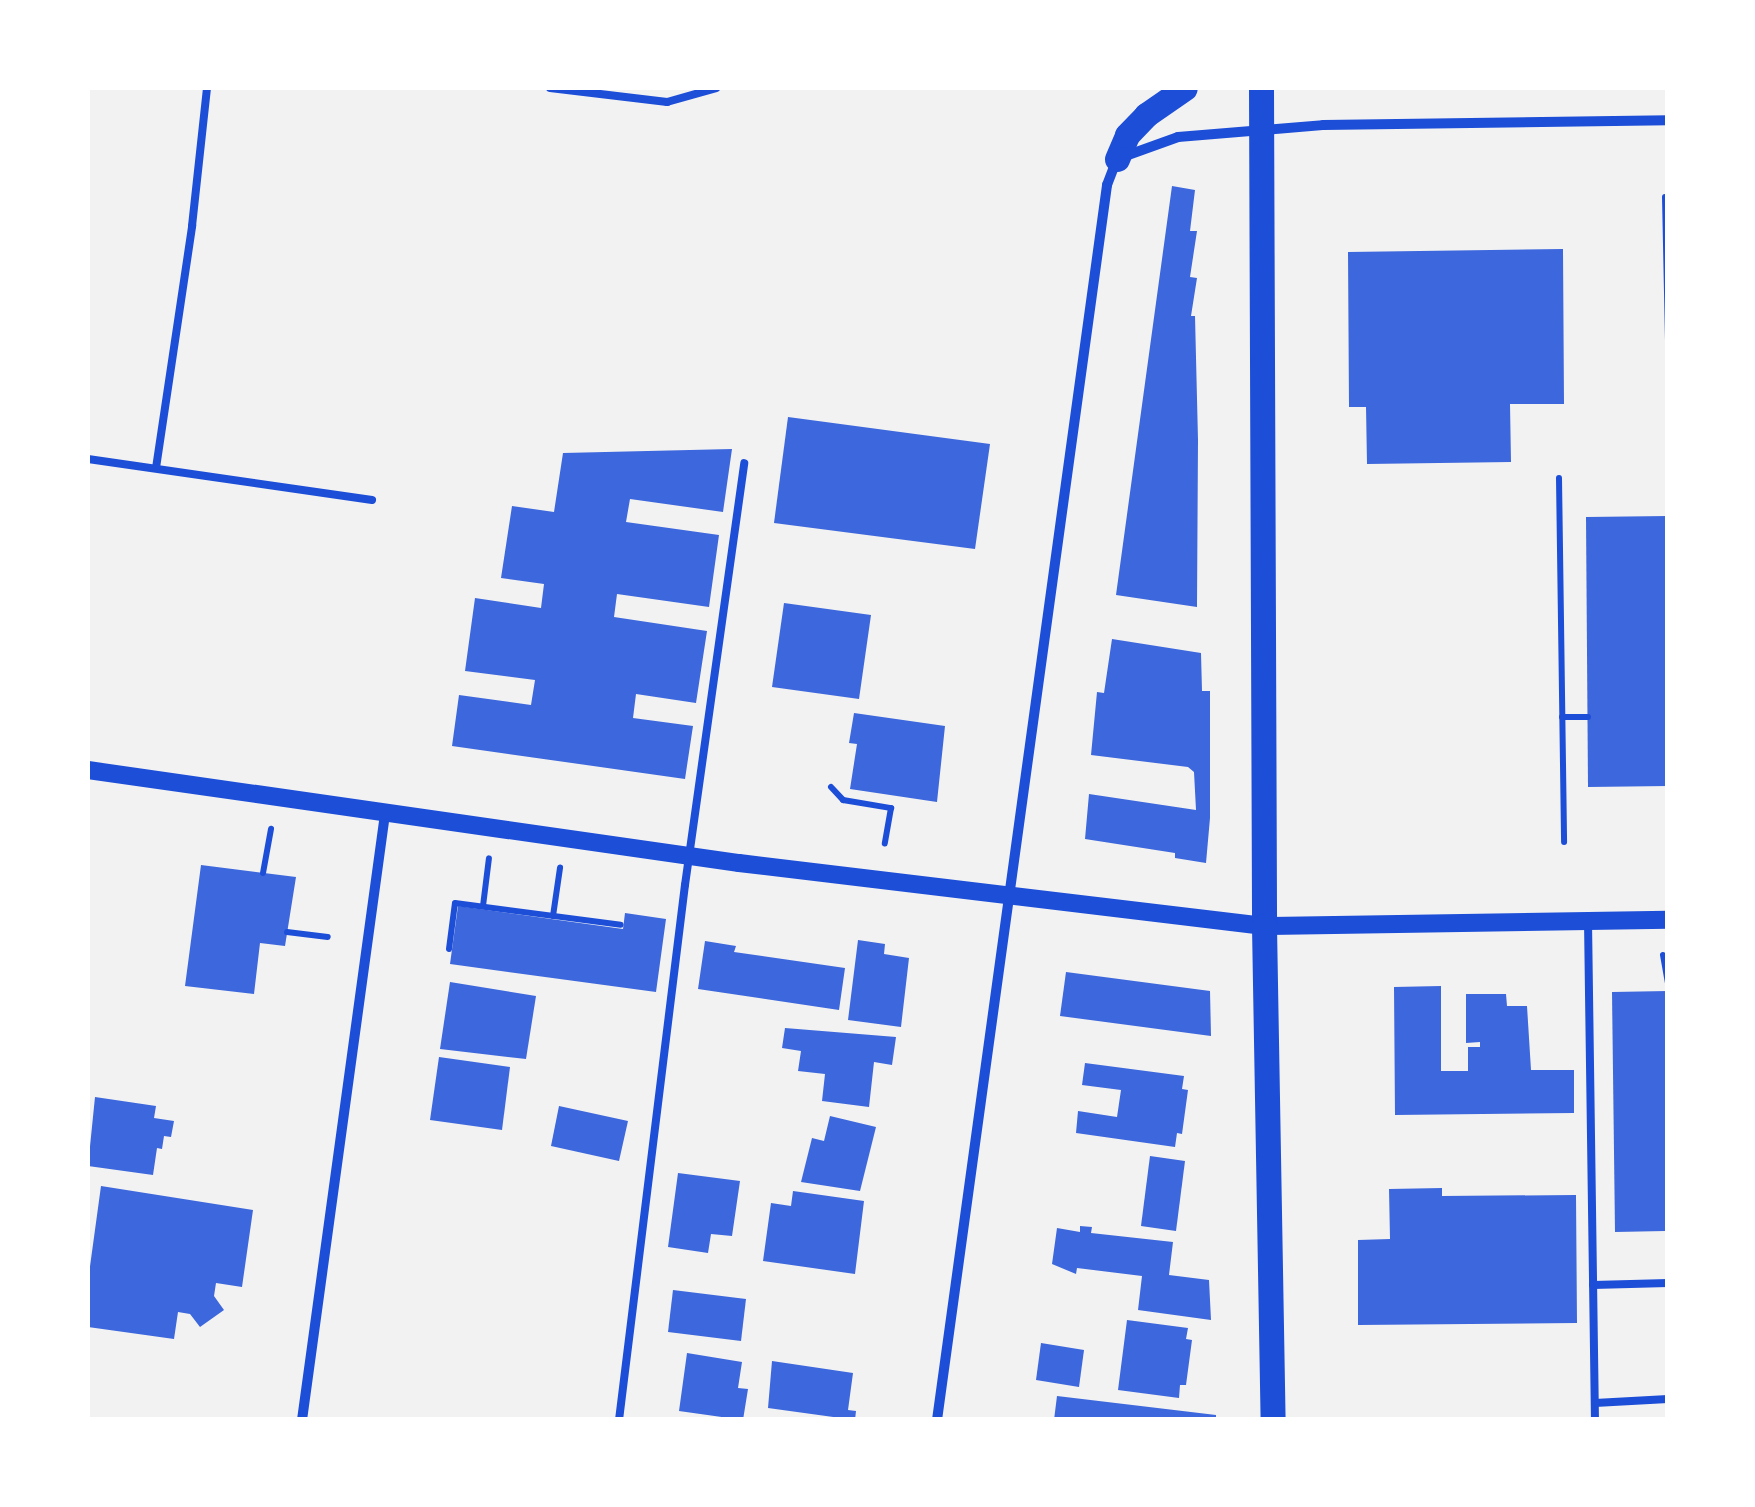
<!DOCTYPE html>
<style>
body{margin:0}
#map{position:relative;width:1755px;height:1507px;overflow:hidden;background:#f2f2f2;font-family:Poppins,sans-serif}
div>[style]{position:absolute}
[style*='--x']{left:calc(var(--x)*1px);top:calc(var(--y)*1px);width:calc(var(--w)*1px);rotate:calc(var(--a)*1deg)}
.building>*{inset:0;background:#3d67dc}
.path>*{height:6px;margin:-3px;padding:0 3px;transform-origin:3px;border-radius:3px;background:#1d4ed8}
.service>*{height:8px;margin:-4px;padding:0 4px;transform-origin:4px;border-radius:4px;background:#1d4ed8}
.minor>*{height:10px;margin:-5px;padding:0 5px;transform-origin:5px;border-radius:5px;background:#1d4ed8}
.tertiary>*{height:18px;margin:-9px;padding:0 9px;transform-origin:9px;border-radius:9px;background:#1d4ed8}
.primary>*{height:25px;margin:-12.5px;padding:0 12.5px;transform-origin:12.5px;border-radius:12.5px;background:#1d4ed8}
span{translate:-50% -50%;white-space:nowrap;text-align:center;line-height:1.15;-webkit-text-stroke:9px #fff;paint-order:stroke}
.frame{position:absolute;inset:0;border:90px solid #fff;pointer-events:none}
</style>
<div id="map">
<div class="building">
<div style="clip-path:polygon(1172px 186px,1195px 190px,1190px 231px,1197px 231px,1190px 277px,1197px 278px,1191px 316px,1195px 316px,1198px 440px,1197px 607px,1116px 595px)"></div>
<div style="clip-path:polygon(1563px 249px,1564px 404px,1510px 404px,1511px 462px,1367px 464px,1366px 407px,1349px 407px,1348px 252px)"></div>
<div style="clip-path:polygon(788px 417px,990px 444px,975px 549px,774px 523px)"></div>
<div style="clip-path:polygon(732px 449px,723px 512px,630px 499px,626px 522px,719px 535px,709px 607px,617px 594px,614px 617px,707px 631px,696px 703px,636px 694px,633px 718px,693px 726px,685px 779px,452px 746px,459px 695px,531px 705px,535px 680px,465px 671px,475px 598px,541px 608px,544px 584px,501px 578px,512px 506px,554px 512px,563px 453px)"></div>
<div style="clip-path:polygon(1668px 516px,1668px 786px,1588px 787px,1586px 517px)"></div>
<div style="clip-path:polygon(784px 603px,871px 615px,859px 699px,772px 687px)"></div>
<div style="clip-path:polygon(1112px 639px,1201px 653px,1202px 691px,1210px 691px,1210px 818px,1206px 863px,1175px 858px,1175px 853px,1085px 839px,1089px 794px,1196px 810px,1194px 772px,1188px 767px,1091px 755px,1097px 692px,1104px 693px)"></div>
<div style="clip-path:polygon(854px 713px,945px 726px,937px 802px,850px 789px,857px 744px,849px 743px)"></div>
<div style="clip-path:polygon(201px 865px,296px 877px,285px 946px,260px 943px,254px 994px,185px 986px)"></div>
<div style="clip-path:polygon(458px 906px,623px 929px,625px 913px,666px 919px,656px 992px,450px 964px)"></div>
<div style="clip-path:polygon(858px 940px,885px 944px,884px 954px,909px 958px,901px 1027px,848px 1020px)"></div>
<div style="clip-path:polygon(705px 941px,736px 946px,734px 952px,845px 968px,839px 1010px,698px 989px)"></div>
<div style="clip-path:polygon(1066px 972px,1210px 991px,1211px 1036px,1060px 1016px)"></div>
<div style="clip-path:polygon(450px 982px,536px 996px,526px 1059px,440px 1049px)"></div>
<div style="clip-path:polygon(1441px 986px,1441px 1071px,1468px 1071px,1468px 1047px,1480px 1047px,1480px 1042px,1466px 1043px,1466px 994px,1506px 994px,1507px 1006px,1527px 1006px,1531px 1070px,1574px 1070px,1574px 1113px,1395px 1115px,1394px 987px)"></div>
<div style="clip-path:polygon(1668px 991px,1665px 1231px,1615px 1232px,1612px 992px)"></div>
<div style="clip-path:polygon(785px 1028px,896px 1037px,892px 1065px,874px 1062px,869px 1107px,822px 1101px,825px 1074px,798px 1071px,801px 1051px,782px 1048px)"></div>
<div style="clip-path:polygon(439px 1057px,510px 1067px,502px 1130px,430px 1120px)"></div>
<div style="clip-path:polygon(1085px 1063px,1184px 1076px,1182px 1089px,1188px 1090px,1182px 1134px,1177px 1133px,1175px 1147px,1076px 1133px,1078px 1111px,1117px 1117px,1121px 1090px,1082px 1085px)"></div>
<div style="clip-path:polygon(95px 1097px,156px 1106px,154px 1118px,174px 1121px,171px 1137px,164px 1136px,162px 1149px,157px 1148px,153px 1175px,88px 1166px)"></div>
<div style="clip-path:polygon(559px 1106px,628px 1121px,619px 1161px,551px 1146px)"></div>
<div style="clip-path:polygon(830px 1116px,876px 1127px,860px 1191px,801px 1182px,812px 1138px,824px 1141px)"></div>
<div style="clip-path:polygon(1150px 1156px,1185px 1161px,1176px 1231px,1141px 1226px)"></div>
<div style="clip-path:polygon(678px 1173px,740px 1181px,732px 1236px,711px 1234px,708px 1253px,668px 1247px)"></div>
<div style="clip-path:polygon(101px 1186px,253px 1210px,242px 1287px,216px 1283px,214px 1296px,224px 1310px,200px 1327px,190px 1314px,178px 1312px,174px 1339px,88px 1327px,88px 1281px)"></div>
<div style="clip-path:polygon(1442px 1188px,1442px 1196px,1576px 1195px,1577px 1323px,1358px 1325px,1358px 1240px,1390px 1239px,1389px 1189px)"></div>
<div style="clip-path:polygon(793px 1191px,864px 1201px,855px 1274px,763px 1261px,771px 1203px,791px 1206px)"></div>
<div style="clip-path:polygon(1080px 1226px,1092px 1227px,1091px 1233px,1173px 1242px,1169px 1275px,1209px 1280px,1211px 1320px,1138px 1310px,1142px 1276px,1077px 1268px,1076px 1274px,1052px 1264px,1057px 1228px,1080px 1232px)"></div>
<div style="clip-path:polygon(673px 1290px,746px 1299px,741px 1341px,668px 1332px)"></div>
<div style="clip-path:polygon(1127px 1320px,1188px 1328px,1186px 1339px,1192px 1340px,1186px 1385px,1180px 1385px,1179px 1398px,1118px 1390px)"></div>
<div style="clip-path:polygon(1041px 1343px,1084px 1350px,1079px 1387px,1036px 1380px)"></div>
<div style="clip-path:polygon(687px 1353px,742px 1362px,738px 1388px,748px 1389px,743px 1420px,679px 1411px)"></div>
<div style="clip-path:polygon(772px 1361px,853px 1373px,848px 1410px,856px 1411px,855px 1420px,768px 1408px)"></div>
<div style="clip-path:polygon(1057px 1396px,1216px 1415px,1216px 1420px,1054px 1420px)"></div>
</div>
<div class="path">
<div style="--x:1665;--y:197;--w:148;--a:88.8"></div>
<div style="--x:1559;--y:478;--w:364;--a:89.2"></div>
<div style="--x:1562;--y:717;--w:26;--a:0"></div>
<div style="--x:831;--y:787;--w:18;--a:47"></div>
<div style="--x:843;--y:800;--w:49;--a:9.5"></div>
<div style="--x:891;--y:808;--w:36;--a:100"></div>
<div style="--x:263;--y:873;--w:45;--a:-79.7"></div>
<div style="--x:483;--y:906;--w:48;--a:-82.9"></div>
<div style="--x:553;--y:916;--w:49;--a:-81.7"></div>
<div style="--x:287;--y:932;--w:41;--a:7"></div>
<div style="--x:449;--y:949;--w:46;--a:-82.6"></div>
<div style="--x:455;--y:903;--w:167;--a:7.5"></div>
<div style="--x:1663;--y:955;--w:28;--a:80"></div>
</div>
<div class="service">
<div style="--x:550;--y:88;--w:118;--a:6.8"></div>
<div style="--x:667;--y:102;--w:51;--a:-15.9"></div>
<div style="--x:88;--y:459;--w:287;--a:8.2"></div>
<div style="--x:156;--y:468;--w:245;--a:-81.5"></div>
<div style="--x:192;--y:226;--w:139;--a:-83.8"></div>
<div style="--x:1588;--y:921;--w:499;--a:89.2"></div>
<div style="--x:1593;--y:1285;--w:75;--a:-1.5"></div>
<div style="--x:1595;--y:1403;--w:73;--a:-3.1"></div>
<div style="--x:619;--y:1420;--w:539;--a:-82.97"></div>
<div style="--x:685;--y:885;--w:426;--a:-82"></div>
</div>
<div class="minor">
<div style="--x:302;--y:1420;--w:612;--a:-82.2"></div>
<div style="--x:937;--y:1420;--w:1247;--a:-82.16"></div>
<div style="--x:1107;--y:185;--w:28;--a:-69"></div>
<div style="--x:1117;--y:159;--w:65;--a:-19.8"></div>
<div style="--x:1178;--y:137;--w:145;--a:-4.7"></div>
<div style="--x:1323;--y:125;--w:345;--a:-0.8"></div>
</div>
<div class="tertiary">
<div style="--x:88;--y:770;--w:658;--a:8.13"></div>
<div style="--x:739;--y:863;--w:529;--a:6.84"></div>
<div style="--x:1264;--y:926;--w:404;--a:-0.9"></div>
</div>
<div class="primary">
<div style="--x:1261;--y:88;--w:838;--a:89.79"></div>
<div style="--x:1264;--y:926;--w:494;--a:89"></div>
<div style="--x:1117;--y:159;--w:26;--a:-67"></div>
<div style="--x:1127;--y:135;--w:28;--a:-46"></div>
<div style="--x:1146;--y:115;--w:47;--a:-34.7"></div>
</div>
<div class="frame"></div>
</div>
